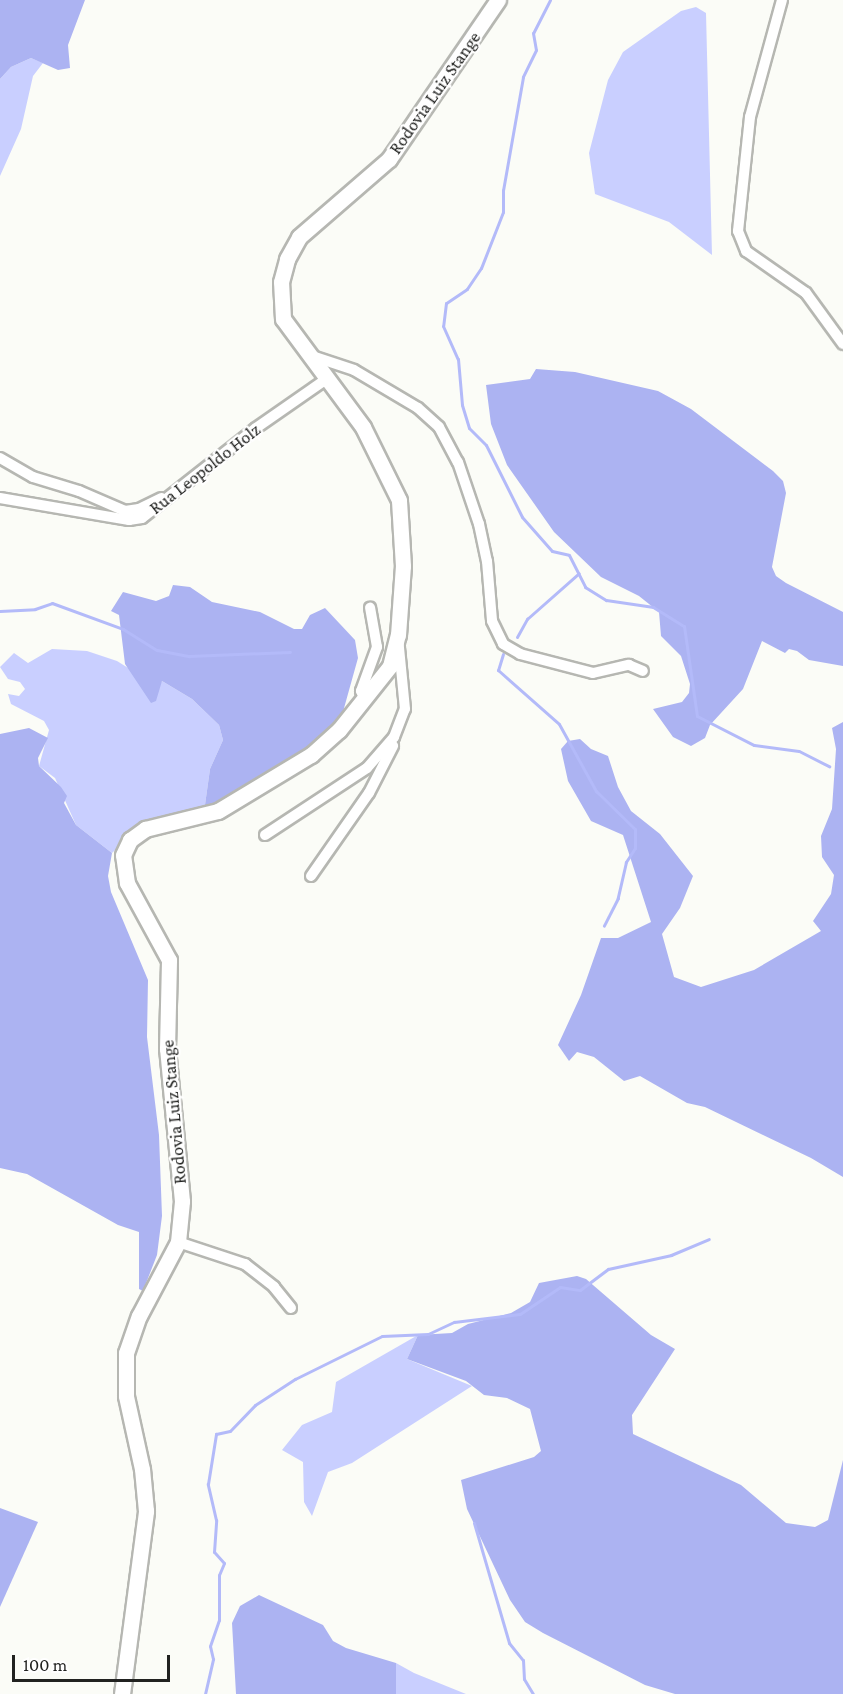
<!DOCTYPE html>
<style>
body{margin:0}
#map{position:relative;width:843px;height:1694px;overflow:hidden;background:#fbfcf7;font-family:"Crimson Pro",serif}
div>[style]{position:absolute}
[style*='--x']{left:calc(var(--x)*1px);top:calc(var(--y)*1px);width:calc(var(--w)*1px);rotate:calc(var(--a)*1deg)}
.green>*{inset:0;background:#c9cfff}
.forest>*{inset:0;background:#acb3f2}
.stream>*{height:3px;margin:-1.5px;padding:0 1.5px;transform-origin:1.5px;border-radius:1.5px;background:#b3baf9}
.roads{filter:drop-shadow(2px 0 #b6b7b2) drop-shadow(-2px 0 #b6b7b2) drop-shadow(0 2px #b6b7b2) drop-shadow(0 -2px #b6b7b2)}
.street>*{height:10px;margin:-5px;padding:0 5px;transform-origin:5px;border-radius:5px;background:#fff}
.secondary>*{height:15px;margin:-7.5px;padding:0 7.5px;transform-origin:7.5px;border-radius:7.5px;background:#fff}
span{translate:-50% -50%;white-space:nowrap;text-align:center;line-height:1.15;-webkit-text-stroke:4.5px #fff;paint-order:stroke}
.street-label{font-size:18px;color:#212220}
.scale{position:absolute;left:12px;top:1655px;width:158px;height:27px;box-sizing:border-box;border:3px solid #212220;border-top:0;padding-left:8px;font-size:18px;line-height:21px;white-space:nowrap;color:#212220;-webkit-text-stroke:4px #fff;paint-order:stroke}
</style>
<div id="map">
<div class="green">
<div style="clip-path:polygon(696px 7px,706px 13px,712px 255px,669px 222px,595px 194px,589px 153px,608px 80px,623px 52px,681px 11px)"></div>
<div style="clip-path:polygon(31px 58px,43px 63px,33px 76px,21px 129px,0 176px,0 79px,11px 67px)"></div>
<div style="clip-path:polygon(52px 649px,87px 651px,117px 661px,133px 671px,139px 682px,157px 689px,162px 681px,192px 699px,219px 725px,223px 740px,210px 769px,204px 812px,132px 834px,112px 853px,76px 825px,55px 778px,39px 766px,49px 730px,44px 721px,11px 704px,8px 694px,19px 696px,25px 689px,20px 682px,8px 679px,0 667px,14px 653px,28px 663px)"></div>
<div style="clip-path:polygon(418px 1335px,407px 1359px,472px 1386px,352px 1463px,328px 1472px,312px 1516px,304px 1502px,303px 1462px,282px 1450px,302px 1425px,332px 1412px,336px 1382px)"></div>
<div style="clip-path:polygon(396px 1663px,414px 1673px,466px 1694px,396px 1694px)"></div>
</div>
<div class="forest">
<div style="clip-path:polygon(0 0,85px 0,68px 45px,70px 68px,58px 70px,31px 58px,11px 67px,0 79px)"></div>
<div style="clip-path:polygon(536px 369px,575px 372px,658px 391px,691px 409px,773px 471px,783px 481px,786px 493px,772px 567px,776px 576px,786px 583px,843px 612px,843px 666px,809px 660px,797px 651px,789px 649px,785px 653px,762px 641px,743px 689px,710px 725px,705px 738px,691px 746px,673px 737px,653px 709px,682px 702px,689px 693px,690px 684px,681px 656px,661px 636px,659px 612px,639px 596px,601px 577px,554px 532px,507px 465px,491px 424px,486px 385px,530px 379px)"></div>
<div style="clip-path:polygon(173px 585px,190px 587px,212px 602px,260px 612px,294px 629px,302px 629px,310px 615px,325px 608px,355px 640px,358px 658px,341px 719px,294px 760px,204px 812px,210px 769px,223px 740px,219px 725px,192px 699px,162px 681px,156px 701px,151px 703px,125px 664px,119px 615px,111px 611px,123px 592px,156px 601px,169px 596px)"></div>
<div style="clip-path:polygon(843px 722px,843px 1177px,811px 1158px,705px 1107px,687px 1103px,640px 1076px,624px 1081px,594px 1057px,577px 1052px,569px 1061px,558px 1045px,581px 995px,601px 938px,618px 938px,651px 922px,623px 835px,591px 821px,568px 781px,561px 749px,568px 741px,580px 739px,591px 749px,608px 756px,618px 787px,631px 811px,660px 834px,693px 876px,680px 908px,662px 934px,674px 977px,701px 987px,754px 970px,821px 931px,813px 921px,831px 894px,834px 875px,822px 857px,821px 836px,832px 809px,836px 749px,832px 728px)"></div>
<div style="clip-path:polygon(29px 728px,48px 738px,38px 758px,39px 766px,61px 787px,67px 796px,64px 803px,76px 825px,112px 853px,108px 876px,111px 892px,148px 980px,147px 1037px,159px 1135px,162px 1216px,157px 1255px,143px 1291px,139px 1289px,139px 1232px,118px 1225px,27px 1174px,0 1168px,0 734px)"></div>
<div style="clip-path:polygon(577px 1276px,586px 1279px,651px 1335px,675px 1349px,632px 1415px,633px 1434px,741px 1485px,786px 1523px,815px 1527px,828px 1520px,843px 1460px,843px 1427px,843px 1694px,675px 1694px,645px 1685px,543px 1633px,525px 1622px,510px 1600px,467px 1509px,461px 1480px,534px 1457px,541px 1451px,530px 1409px,507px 1398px,484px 1395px,466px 1381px,407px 1359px,418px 1335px,452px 1333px,468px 1324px,511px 1313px,530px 1302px,539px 1283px)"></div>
<div style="clip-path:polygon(0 1508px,38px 1522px,0 1607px)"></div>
<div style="clip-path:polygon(259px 1595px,323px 1625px,333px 1641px,346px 1648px,396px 1663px,396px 1694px,236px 1694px,232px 1623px,240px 1606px)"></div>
</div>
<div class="stream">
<div style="--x:550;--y:0;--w:37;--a:117"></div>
<div style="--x:533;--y:33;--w:17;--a:80"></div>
<div style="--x:536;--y:50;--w:30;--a:116"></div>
<div style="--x:523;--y:77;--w:115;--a:100"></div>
<div style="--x:503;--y:190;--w:22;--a:90"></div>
<div style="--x:503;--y:212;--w:60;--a:111.4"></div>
<div style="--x:481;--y:268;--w:25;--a:124"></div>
<div style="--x:467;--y:289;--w:25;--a:146"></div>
<div style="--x:446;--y:303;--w:23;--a:97"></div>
<div style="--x:443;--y:326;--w:36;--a:66"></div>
<div style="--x:458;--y:359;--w:46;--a:85"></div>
<div style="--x:462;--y:405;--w:24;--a:73"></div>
<div style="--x:469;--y:428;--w:24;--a:45"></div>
<div style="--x:486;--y:445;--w:80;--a:63.4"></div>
<div style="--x:522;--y:517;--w:45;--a:48.6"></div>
<div style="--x:552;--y:551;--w:17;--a:13"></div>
<div style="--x:569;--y:555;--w:36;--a:63"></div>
<div style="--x:585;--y:587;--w:25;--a:32"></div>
<div style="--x:606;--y:600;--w:48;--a:8.5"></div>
<div style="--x:653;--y:607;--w:36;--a:32"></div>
<div style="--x:684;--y:626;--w:91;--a:81.8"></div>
<div style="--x:697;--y:716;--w:64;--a:27"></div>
<div style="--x:754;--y:745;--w:45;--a:7.6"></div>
<div style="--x:799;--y:751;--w:34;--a:27"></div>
<div style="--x:0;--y:611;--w:35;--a:-3"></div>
<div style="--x:35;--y:609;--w:18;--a:-19"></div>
<div style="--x:52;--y:603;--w:76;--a:20.1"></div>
<div style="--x:123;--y:629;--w:40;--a:32"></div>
<div style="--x:157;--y:650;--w:33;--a:11"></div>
<div style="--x:189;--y:656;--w:101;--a:-2.3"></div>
<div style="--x:517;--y:637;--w:21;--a:-61"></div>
<div style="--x:527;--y:619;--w:69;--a:-41.5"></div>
<div style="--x:503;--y:654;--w:17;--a:107"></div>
<div style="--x:498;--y:670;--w:81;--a:41.5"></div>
<div style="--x:559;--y:724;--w:77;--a:61.1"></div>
<div style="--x:596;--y:791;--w:54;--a:44.3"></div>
<div style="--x:635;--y:829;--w:19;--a:90"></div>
<div style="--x:635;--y:848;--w:17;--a:123"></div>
<div style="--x:626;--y:862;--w:37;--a:103"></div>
<div style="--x:618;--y:898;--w:31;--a:117"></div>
<div style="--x:474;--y:1523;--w:125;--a:73.7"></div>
<div style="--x:509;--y:1643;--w:22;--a:51"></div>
<div style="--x:523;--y:1660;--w:19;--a:87"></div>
<div style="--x:524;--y:1679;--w:17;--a:59"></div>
<div style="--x:205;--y:1694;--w:36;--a:-77"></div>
<div style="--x:213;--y:1659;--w:13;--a:-103"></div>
<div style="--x:210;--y:1646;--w:28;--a:-71"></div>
<div style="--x:219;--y:1620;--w:45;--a:-90"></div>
<div style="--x:219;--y:1575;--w:13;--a:-67"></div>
<div style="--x:224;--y:1563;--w:15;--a:-132"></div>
<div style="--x:214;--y:1552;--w:32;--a:-86"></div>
<div style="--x:216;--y:1520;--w:37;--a:-103"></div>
<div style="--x:208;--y:1484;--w:51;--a:-80.9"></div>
<div style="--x:216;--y:1434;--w:14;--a:-12"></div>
<div style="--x:230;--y:1431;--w:36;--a:-46"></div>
<div style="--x:255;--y:1405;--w:48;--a:-33"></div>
<div style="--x:295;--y:1379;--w:97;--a:-26.3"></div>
<div style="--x:382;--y:1336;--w:46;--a:-2.5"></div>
<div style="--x:428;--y:1334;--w:29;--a:-25"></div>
<div style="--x:454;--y:1322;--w:66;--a:-6.9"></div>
<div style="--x:520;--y:1314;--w:48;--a:-34"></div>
<div style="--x:560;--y:1287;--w:20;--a:9"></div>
<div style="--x:580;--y:1290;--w:35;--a:-37"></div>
<div style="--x:608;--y:1269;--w:65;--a:-12.5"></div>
<div style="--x:671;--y:1255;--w:41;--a:-22.8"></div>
</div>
<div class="roads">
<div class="street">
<div style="--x:782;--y:0;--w:121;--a:105.3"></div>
<div style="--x:750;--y:117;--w:115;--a:96"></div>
<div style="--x:738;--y:231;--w:22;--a:68"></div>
<div style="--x:746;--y:251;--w:73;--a:35"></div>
<div style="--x:806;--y:293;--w:63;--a:54"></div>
<div style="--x:309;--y:355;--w:47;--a:18.4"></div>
<div style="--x:354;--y:370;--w:74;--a:30.7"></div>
<div style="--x:418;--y:408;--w:28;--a:42"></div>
<div style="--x:439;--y:427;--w:40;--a:62"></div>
<div style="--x:458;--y:462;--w:65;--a:71.3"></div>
<div style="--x:479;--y:524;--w:38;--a:78"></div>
<div style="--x:487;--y:561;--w:60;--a:85.2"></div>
<div style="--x:492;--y:621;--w:25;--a:64"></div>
<div style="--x:503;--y:644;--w:20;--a:30"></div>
<div style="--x:520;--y:654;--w:75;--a:14.6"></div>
<div style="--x:593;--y:673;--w:37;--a:-13"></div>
<div style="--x:629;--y:665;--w:15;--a:23"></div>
<div style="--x:0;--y:458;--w:38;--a:30"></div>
<div style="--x:33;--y:477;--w:48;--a:16.9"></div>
<div style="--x:79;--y:491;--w:50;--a:23.5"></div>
<div style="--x:125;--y:511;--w:14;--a:-8"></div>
<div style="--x:139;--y:509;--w:25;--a:-26"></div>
<div style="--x:0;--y:498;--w:131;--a:9.7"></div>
<div style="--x:129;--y:520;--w:13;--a:-9"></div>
<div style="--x:142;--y:518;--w:145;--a:-38.3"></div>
<div style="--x:256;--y:428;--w:88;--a:-34.8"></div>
<div style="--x:365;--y:699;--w:9;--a:-117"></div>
<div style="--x:361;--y:691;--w:47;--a:-70"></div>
<div style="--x:377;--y:647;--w:40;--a:-100"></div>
<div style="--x:265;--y:835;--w:122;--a:-33.3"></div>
<div style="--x:367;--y:768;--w:41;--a:-48.9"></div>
<div style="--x:394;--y:737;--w:30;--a:-69"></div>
<div style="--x:405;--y:709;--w:71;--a:-95.6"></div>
<div style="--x:311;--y:876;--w:101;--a:-55.1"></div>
<div style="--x:369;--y:793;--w:53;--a:-62.9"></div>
<div style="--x:178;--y:1242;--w:71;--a:18.2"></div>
<div style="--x:245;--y:1264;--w:37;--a:38"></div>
<div style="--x:274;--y:1287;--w:27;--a:51"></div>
</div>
<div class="secondary">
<div style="--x:122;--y:1694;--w:185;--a:-82.5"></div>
<div style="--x:146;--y:1511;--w:42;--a:-95.4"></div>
<div style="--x:142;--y:1469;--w:75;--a:-102.4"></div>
<div style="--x:126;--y:1396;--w:43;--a:-90"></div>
<div style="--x:126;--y:1353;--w:39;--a:-71"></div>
<div style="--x:139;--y:1316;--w:84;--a:-62.2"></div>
<div style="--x:178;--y:1242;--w:41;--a:-84.4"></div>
<div style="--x:182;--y:1201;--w:153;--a:-95.6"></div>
<div style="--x:167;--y:1049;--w:89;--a:-88.7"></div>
<div style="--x:169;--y:960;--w:88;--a:-118.6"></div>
<div style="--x:127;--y:883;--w:28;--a:-98"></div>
<div style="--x:123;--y:855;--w:17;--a:-65"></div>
<div style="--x:130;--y:840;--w:19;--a:-36"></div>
<div style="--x:145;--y:829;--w:75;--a:-13.9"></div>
<div style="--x:218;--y:811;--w:109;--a:-31.1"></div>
<div style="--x:311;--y:755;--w:38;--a:-42"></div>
<div style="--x:339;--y:730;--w:82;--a:-51.4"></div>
<div style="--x:390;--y:666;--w:32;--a:-76"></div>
<div style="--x:398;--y:635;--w:69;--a:-85.9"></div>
<div style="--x:403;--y:566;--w:66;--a:-93.5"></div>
<div style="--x:399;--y:500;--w:81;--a:-116.3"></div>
<div style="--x:363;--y:427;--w:134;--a:-126.5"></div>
<div style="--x:283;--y:319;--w:37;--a:-93"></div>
<div style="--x:281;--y:282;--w:24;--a:-75"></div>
<div style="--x:287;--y:259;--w:25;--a:-61"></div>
<div style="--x:299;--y:237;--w:119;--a:-40.9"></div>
<div style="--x:389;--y:159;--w:193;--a:-55.6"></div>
</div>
</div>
<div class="street-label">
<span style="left:435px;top:93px;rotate:-55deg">Rodovia Luiz Stange</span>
<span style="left:205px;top:469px;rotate:-38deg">Rua Leopoldo Holz</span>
<span style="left:174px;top:1112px;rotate:-95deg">Rodovia Luiz Stange</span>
</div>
<div class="scale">100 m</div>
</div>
